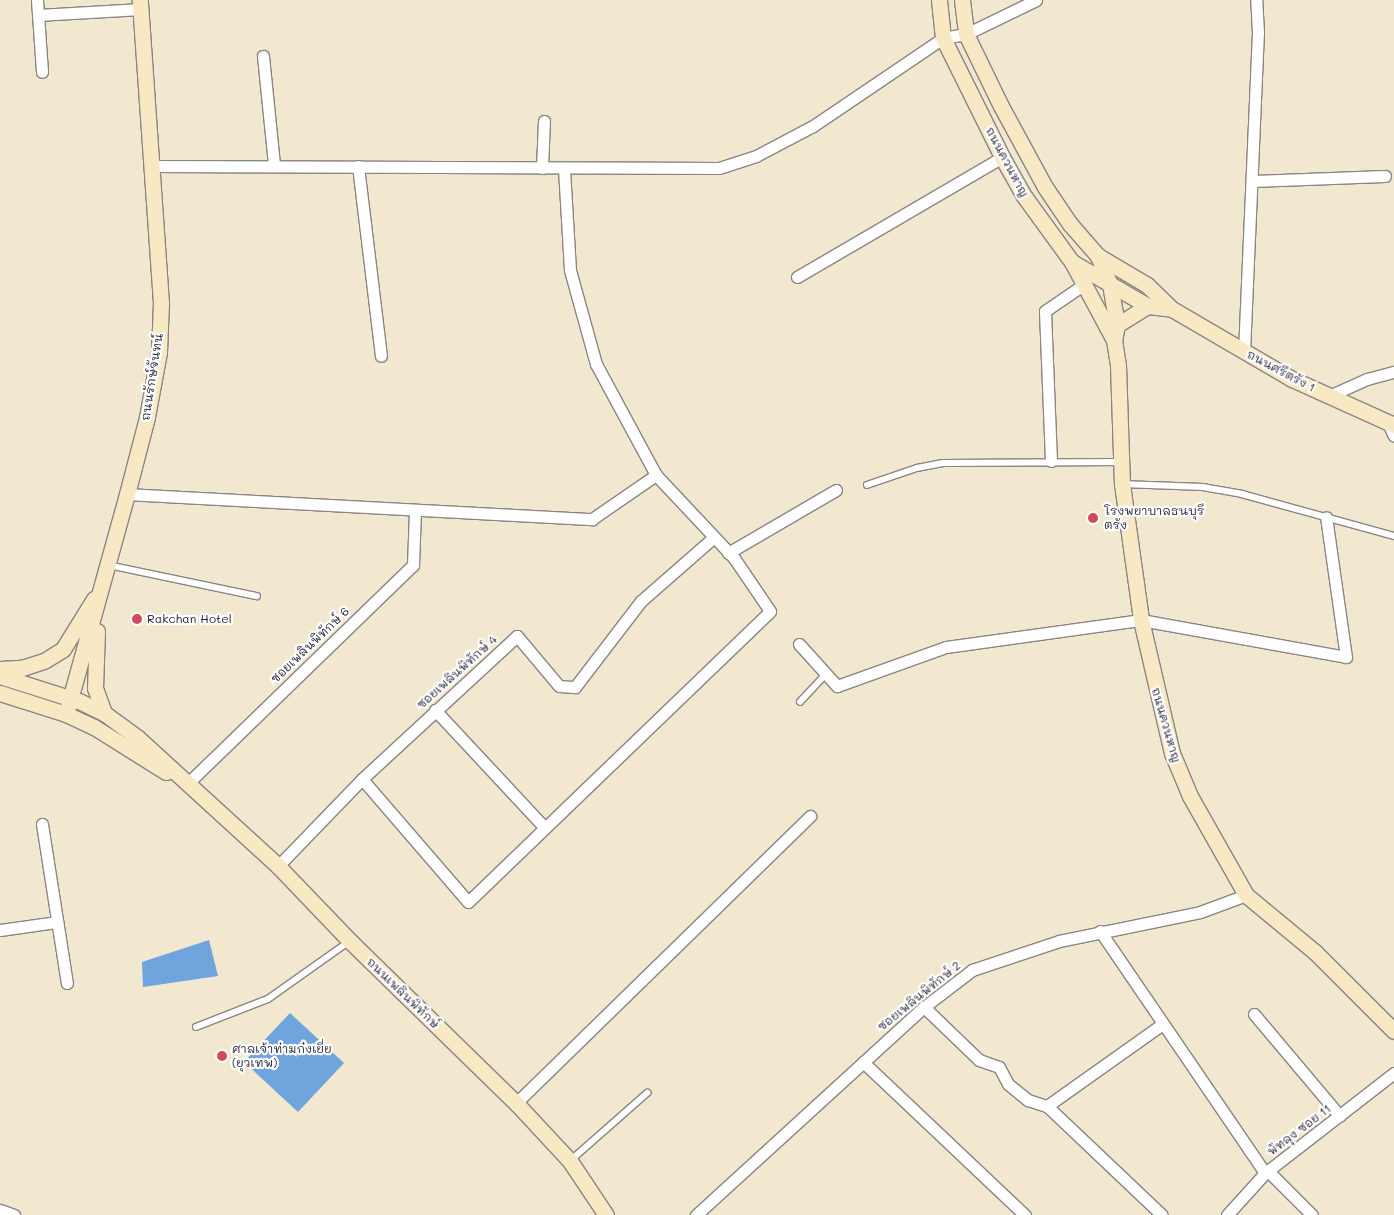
<!DOCTYPE html>
<meta charset="utf-8">
<style>
body{margin:0}
#map{position:relative;width:1394px;height:1215px;overflow:hidden;background:#f1e8cf;font-family:Mali,"Playpen Sans Thai",sans-serif}
div>[style]{position:absolute}
[style*='--x']{left:calc(var(--x)*1px);top:calc(var(--y)*1px);width:calc(var(--w)*1px);rotate:calc(var(--a)*1deg)}
.water>*{inset:0;background:#70a4dc}
.roads{filter:drop-shadow(1px 0 #8a8585) drop-shadow(-1px 0 #8a8585) drop-shadow(0 1px #8a8585) drop-shadow(0 -1px #8a8585)}
.lane>*{height:5.5px;margin:-2.75px;padding:0 2.75px;transform-origin:2.75px;border-radius:2.75px;background:#fff}
.street>*{height:11px;margin:-5.5px;padding:0 5.5px;transform-origin:5.5px;border-radius:5.5px;background:#fff}
.secondary>*{height:15px;margin:-7.5px;padding:0 7.5px;transform-origin:7.5px;border-radius:7.5px;background:#f8e8c3}
.dots>*{width:14px;height:14px;translate:-50% -50%;box-sizing:border-box;border:2px solid #fff;border-radius:50%}
span{translate:-50% -50%;white-space:nowrap;text-align:center;line-height:1.15;-webkit-text-stroke:4.5px #fff;paint-order:stroke}
.street-label{font-size:12px;color:#22223b}
.poi-label{font-size:12px;color:#22223b}
.left{translate:0 -50%;text-align:left}
</style>
<div id="map">
<div class="water">
<div style="clip-path:polygon(209px 940px,218px 976px,143px 987px,142px 962px)"></div>
<div style="clip-path:polygon(290px 1013px,344px 1063px,298px 1112px,244px 1062px)"></div>
</div>
<div class="roads">
<div class="lane">
<div style="--x:1122;--y:484;--w:81;--a:2.1"></div>
<div style="--x:1203;--y:487;--w:40;--a:10"></div>
<div style="--x:1242;--y:494;--w:158;--a:15.4"></div>
<div style="--x:867;--y:485;--w:53;--a:-18.8"></div>
<div style="--x:917;--y:468;--w:26;--a:-11"></div>
<div style="--x:943;--y:463;--w:178;--a:-0.3"></div>
<div style="--x:108;--y:565;--w:152;--a:11.8"></div>
<div style="--x:800;--y:702;--w:38;--a:-47"></div>
<div style="--x:196;--y:1027;--w:77;--a:-21.3"></div>
<div style="--x:268;--y:999;--w:100;--a:-35.3"></div>
<div style="--x:570;--y:1161;--w:103;--a:-41.4"></div>
</div>
<div class="street">
<div style="--x:37;--y:0;--w:72;--a:86"></div>
<div style="--x:38;--y:15;--w:103;--a:-3.3"></div>
<div style="--x:263;--y:56;--w:110;--a:84.2"></div>
<div style="--x:152;--y:166;--w:567;--a:0.2"></div>
<div style="--x:719;--y:168;--w:39;--a:-18"></div>
<div style="--x:756;--y:156;--w:64;--a:-27.8"></div>
<div style="--x:813;--y:126;--w:157;--a:-34.1"></div>
<div style="--x:943;--y:38;--w:23;--a:-10"></div>
<div style="--x:966;--y:34;--w:78;--a:-25.9"></div>
<div style="--x:358;--y:166;--w:191;--a:83.1"></div>
<div style="--x:542;--y:168;--w:47;--a:-87.6"></div>
<div style="--x:1252;--y:181;--w:133;--a:-2.2"></div>
<div style="--x:797;--y:277;--w:238;--a:-30.3"></div>
<div style="--x:1244;--y:352;--w:319;--a:-87.5"></div>
<div style="--x:1258;--y:33;--w:33;--a:-93"></div>
<div style="--x:1329;--y:396;--w:42;--a:-24.1"></div>
<div style="--x:1367;--y:379;--w:28;--a:-15"></div>
<div style="--x:1388;--y:423;--w:14;--a:65"></div>
<div style="--x:1051;--y:461;--w:150;--a:-92.3"></div>
<div style="--x:1045;--y:311;--w:46;--a:-34.4"></div>
<div style="--x:127;--y:494;--w:466;--a:3.1"></div>
<div style="--x:592;--y:519;--w:78;--a:-34.5"></div>
<div style="--x:728;--y:553;--w:125;--a:-30.3"></div>
<div style="--x:799;--y:644;--w:57;--a:47.9"></div>
<div style="--x:837;--y:686;--w:116;--a:-19.7"></div>
<div style="--x:946;--y:647;--w:197;--a:-7.9"></div>
<div style="--x:1141;--y:620;--w:208;--a:10.2"></div>
<div style="--x:1346;--y:657;--w:141;--a:-98.1"></div>
<div style="--x:435;--y:710;--w:161;--a:47"></div>
<div style="--x:362;--y:779;--w:162;--a:49.2"></div>
<div style="--x:468;--y:902;--w:419;--a:-43.9"></div>
<div style="--x:770;--y:611;--w:64;--a:-124.2"></div>
<div style="--x:734;--y:558;--w:114;--a:-133.2"></div>
<div style="--x:656;--y:475;--w:126;--a:-118.4"></div>
<div style="--x:596;--y:364;--w:98;--a:-105.5"></div>
<div style="--x:570;--y:270;--w:101;--a:-93.4"></div>
<div style="--x:187;--y:784;--w:315;--a:-44.1"></div>
<div style="--x:413;--y:565;--w:55;--a:-87.9"></div>
<div style="--x:42;--y:824;--w:161;--a:81.1"></div>
<div style="--x:278;--y:866;--w:121;--a:-46"></div>
<div style="--x:362;--y:779;--w:211;--a:-42.7"></div>
<div style="--x:517;--y:636;--w:65;--a:50"></div>
<div style="--x:559;--y:686;--w:16;--a:4"></div>
<div style="--x:575;--y:687;--w:108;--a:-52.5"></div>
<div style="--x:641;--y:601;--w:96;--a:-41.2"></div>
<div style="--x:0;--y:930;--w:58;--a:-8"></div>
<div style="--x:1100;--y:931;--w:293;--a:55.7"></div>
<div style="--x:924;--y:1007;--w:76;--a:43.9"></div>
<div style="--x:979;--y:1060;--w:21;--a:19"></div>
<div style="--x:999;--y:1067;--w:19;--a:62"></div>
<div style="--x:1008;--y:1084;--w:26;--a:39"></div>
<div style="--x:1028;--y:1100;--w:20;--a:18"></div>
<div style="--x:1047;--y:1106;--w:158;--a:43.5"></div>
<div style="--x:1254;--y:1014;--w:133;--a:49.9"></div>
<div style="--x:863;--y:1062;--w:223;--a:43.4"></div>
<div style="--x:516;--y:1103;--w:411;--a:-44.3"></div>
<div style="--x:1047;--y:1106;--w:140;--a:-35.4"></div>
<div style="--x:1268;--y:1171;--w:62;--a:45"></div>
<div style="--x:0;--y:1210;--w:15;--a:20"></div>
<div style="--x:696;--y:1215;--w:309;--a:-42.4"></div>
<div style="--x:924;--y:1007;--w:61;--a:-37.6"></div>
<div style="--x:972;--y:970;--w:92;--a:-18.4"></div>
<div style="--x:1059;--y:941;--w:144;--a:-11.6"></div>
<div style="--x:1200;--y:912;--w:49;--a:-20.3"></div>
<div style="--x:1227;--y:1215;--w:57;--a:-47.9"></div>
<div style="--x:1265;--y:1173;--w:163;--a:-37.8"></div>
</div>
<div class="secondary">
<div style="--x:939;--y:0;--w:38;--a:84"></div>
<div style="--x:943;--y:38;--w:133;--a:63.6"></div>
<div style="--x:1002;--y:157;--w:45;--a:60.6"></div>
<div style="--x:1024;--y:196;--w:82;--a:54"></div>
<div style="--x:1072;--y:262;--w:89;--a:61.7"></div>
<div style="--x:1114;--y:340;--w:25;--a:81"></div>
<div style="--x:1118;--y:365;--w:119;--a:88.1"></div>
<div style="--x:1122;--y:484;--w:137;--a:82"></div>
<div style="--x:1141;--y:620;--w:137;--a:76.9"></div>
<div style="--x:1172;--y:753;--w:47;--a:67.3"></div>
<div style="--x:1190;--y:796;--w:114;--a:60.5"></div>
<div style="--x:1246;--y:895;--w:91;--a:39.6"></div>
<div style="--x:1316;--y:953;--w:110;--a:45"></div>
<div style="--x:962;--y:0;--w:34;--a:83"></div>
<div style="--x:966;--y:34;--w:80;--a:64.1"></div>
<div style="--x:1001;--y:106;--w:92;--a:61.5"></div>
<div style="--x:1045;--y:187;--w:45;--a:56"></div>
<div style="--x:1070;--y:224;--w:43;--a:48.8"></div>
<div style="--x:1098;--y:256;--w:30;--a:67"></div>
<div style="--x:1110;--y:284;--w:42;--a:80.3"></div>
<div style="--x:1117;--y:325;--w:15;--a:101"></div>
<div style="--x:1098;--y:256;--w:57;--a:30.6"></div>
<div style="--x:1147;--y:285;--w:35;--a:44"></div>
<div style="--x:1172;--y:309;--w:139;--a:30.3"></div>
<div style="--x:1292;--y:379;--w:112;--a:24.3"></div>
<div style="--x:1072;--y:262;--w:88;--a:30.1"></div>
<div style="--x:1148;--y:306;--w:24;--a:7"></div>
<div style="--x:1117;--y:325;--w:36;--a:-32"></div>
<div style="--x:97;--y:631;--w:57;--a:92"></div>
<div style="--x:95;--y:688;--w:27;--a:70"></div>
<div style="--x:0;--y:669;--w:22;--a:-3"></div>
<div style="--x:22;--y:668;--w:23;--a:-18"></div>
<div style="--x:44;--y:661;--w:22;--a:-32"></div>
<div style="--x:63;--y:649;--w:59;--a:-58.2"></div>
<div style="--x:0;--y:676;--w:83;--a:17.6"></div>
<div style="--x:79;--y:701;--w:28;--a:26"></div>
<div style="--x:104;--y:713;--w:42;--a:36.3"></div>
<div style="--x:138;--y:738;--w:190;--a:42.4"></div>
<div style="--x:278;--y:866;--w:104;--a:46.2"></div>
<div style="--x:350;--y:941;--w:232;--a:44.3"></div>
<div style="--x:516;--y:1103;--w:79;--a:47"></div>
<div style="--x:570;--y:1161;--w:65;--a:56.3"></div>
<div style="--x:0;--y:693;--w:69;--a:17.7"></div>
<div style="--x:66;--y:714;--w:31;--a:25"></div>
<div style="--x:94;--y:727;--w:85;--a:32"></div>
<div style="--x:66;--y:714;--w:228;--a:-74.5"></div>
<div style="--x:127;--y:494;--w:80;--a:-75.4"></div>
<div style="--x:147;--y:417;--w:66;--a:-79.5"></div>
<div style="--x:159;--y:352;--w:49;--a:-87.7"></div>
<div style="--x:161;--y:303;--w:304;--a:-94"></div>
</div>
</div>
<div class="dots">
<div style="left:1093px;top:518px;background:#d1495b"></div>
<div style="left:137px;top:619px;background:#d1495b"></div>
<div style="left:222px;top:1056px;background:#d1495b"></div>
</div>
<div class="street-label">
<span style="left:1007px;top:162px;rotate:62deg">ถนนควนหาญ</span>
<span style="left:1281px;top:371px;rotate:28deg">ถนนศรีตรัง 1</span>
<span style="left:152px;top:377px;rotate:-81deg">ถนนรักษ์จันทน์</span>
<span style="left:310px;top:645px;rotate:-44deg">ซอยเพลินพิทักษ์ 6</span>
<span style="left:457px;top:672px;rotate:-42deg">ซอยเพลินพิทักษ์ 4</span>
<span style="left:1166px;top:725px;rotate:74deg">ถนนควนหาญ</span>
<span style="left:403px;top:993px;rotate:44deg">ถนนเพลินพิทักษ์</span>
<span style="left:919px;top:996px;rotate:-39deg">ซอยเพลินพิทักษ์ 2</span>
<span style="left:1299px;top:1130px;rotate:-37deg">พัทลุง ซอย 11</span>
</div>
<div class="poi-label">
<span class="left" style="left:1104px;top:518px">โรงพยาบาลธนบุรี<br>ตรัง</span>
<span class="left" style="left:147px;top:619px">Rakchan Hotel</span>
<span class="left" style="left:232px;top:1056px">ศาลเจ้าท่ามก๋งเยี่ย<br>(ยุวเทพ)</span>
</div>
</div>
